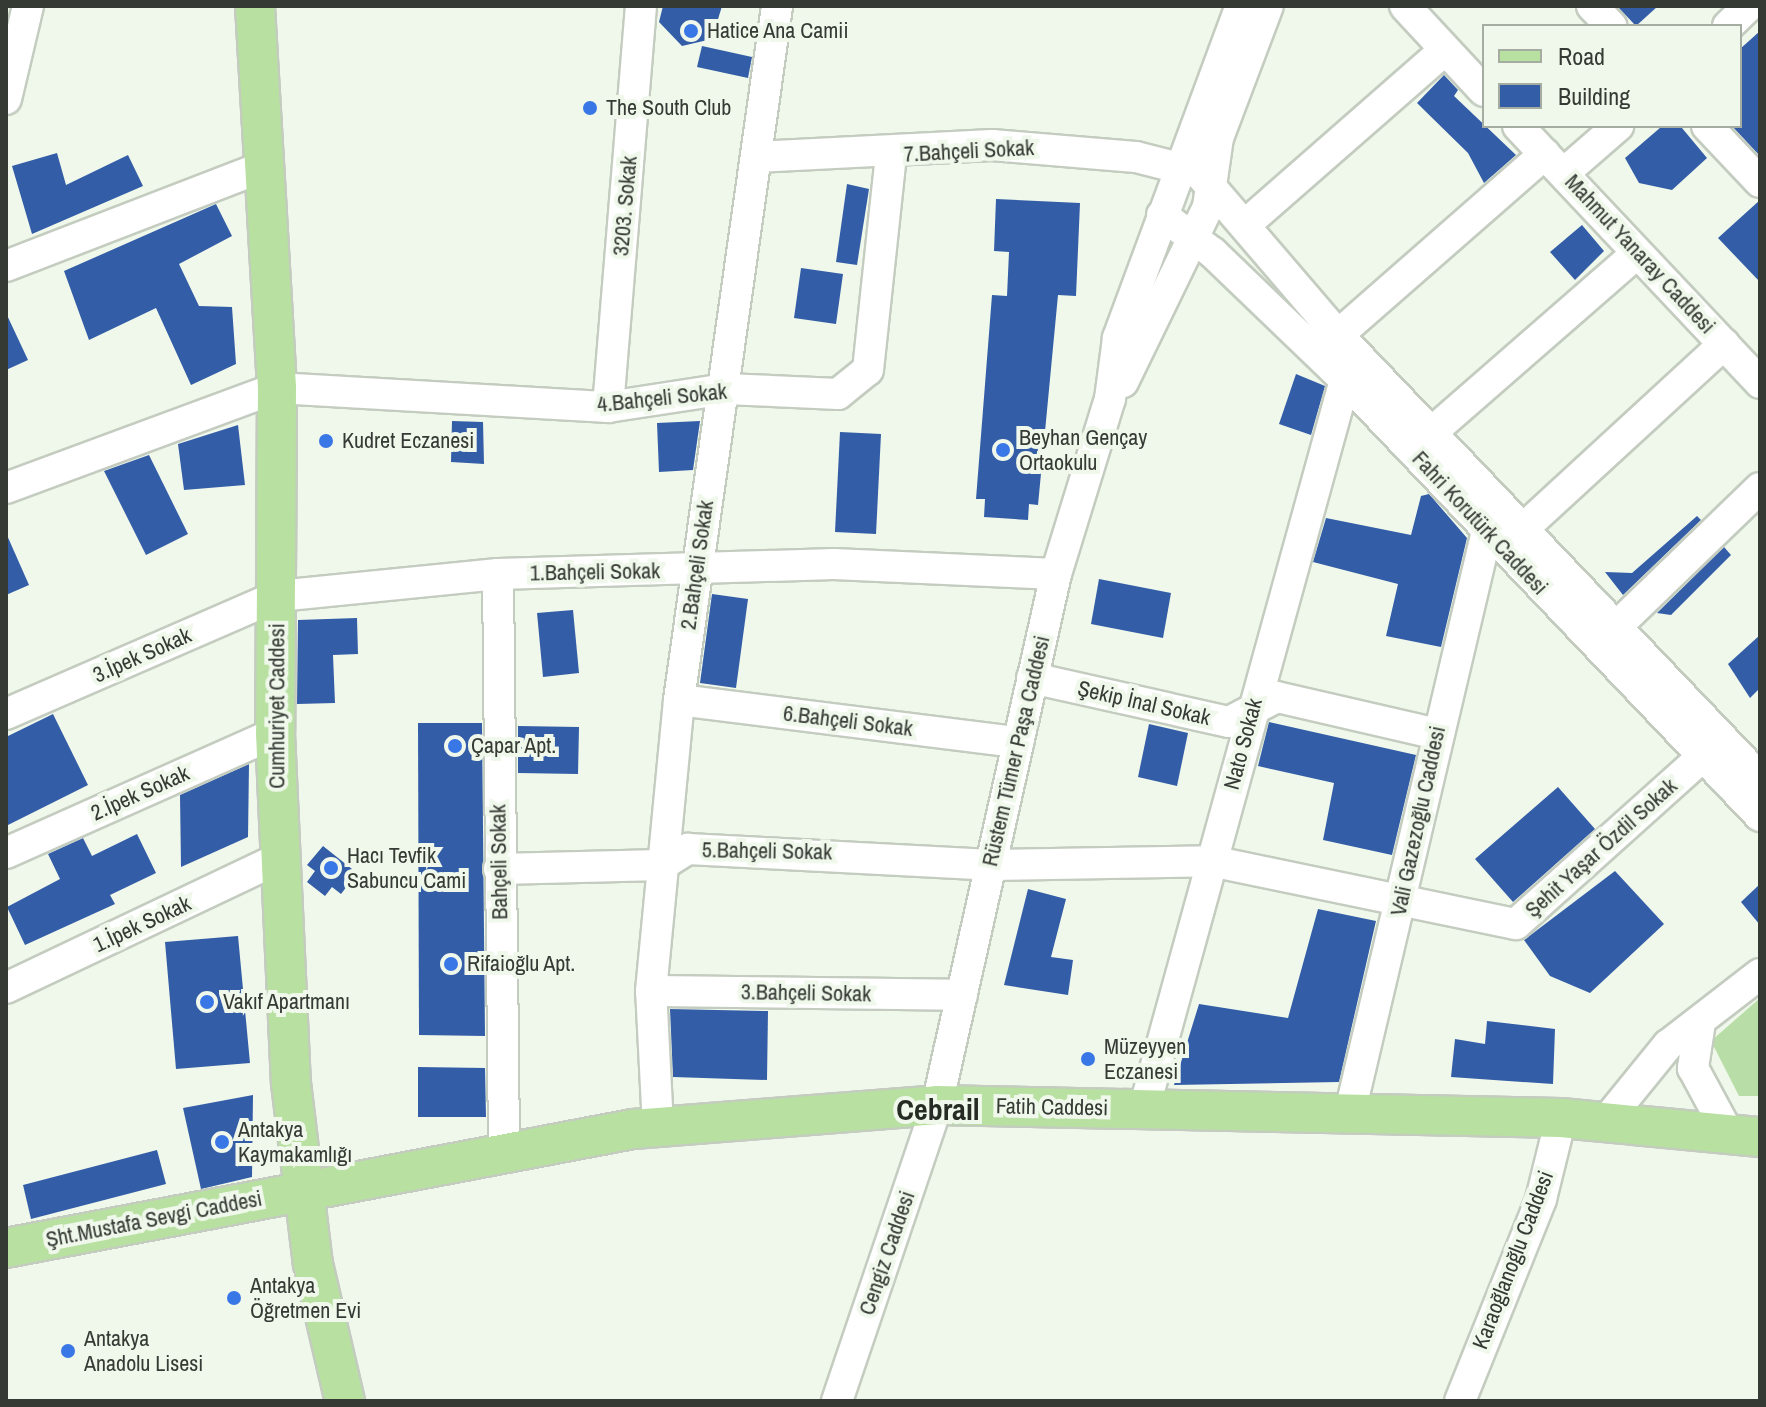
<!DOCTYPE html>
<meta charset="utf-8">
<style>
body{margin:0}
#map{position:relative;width:1766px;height:1407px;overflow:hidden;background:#eff8eb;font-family:"Archivo Narrow",sans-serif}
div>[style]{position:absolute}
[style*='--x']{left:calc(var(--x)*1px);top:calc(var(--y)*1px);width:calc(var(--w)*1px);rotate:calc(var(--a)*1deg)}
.green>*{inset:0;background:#b9dda7}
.building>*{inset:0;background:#345da7}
.roads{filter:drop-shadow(2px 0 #c4ccc0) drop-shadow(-2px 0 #c4ccc0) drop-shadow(0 2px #c4ccc0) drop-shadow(0 -2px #c4ccc0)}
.minor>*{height:30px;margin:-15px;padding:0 15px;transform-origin:15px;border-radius:15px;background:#fff}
.major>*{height:38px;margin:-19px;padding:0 19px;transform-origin:19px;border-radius:19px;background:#b8e0a1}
.dots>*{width:22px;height:22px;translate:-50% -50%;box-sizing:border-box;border:4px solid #eff8eb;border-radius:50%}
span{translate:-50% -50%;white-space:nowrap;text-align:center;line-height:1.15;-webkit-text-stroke:8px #eff8eb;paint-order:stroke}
.poi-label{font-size:22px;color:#363a35}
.left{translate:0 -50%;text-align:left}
.street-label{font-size:22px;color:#363a35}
.district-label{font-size:30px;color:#262c23;font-weight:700}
.frame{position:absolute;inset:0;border:8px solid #363a35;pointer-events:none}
.legend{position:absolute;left:1482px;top:24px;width:260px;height:104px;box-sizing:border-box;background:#eff8eb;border:2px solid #a5aca2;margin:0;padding:10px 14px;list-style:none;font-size:24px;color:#363a35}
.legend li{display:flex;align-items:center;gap:16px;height:40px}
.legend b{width:40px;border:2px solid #a5aca2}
</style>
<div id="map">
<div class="green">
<div style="clip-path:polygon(1760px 998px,1760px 1096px,1739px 1096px,1711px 1041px)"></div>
</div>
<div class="building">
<div style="clip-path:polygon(663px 6px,722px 6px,712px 39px,682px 46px,659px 22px)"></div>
<div style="clip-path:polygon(1617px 6px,1658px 6px,1636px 26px)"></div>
<div style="clip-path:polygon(1760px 31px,1760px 156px,1732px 126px,1740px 126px,1740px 49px)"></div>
<div style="clip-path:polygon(702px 46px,752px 57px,748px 78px,697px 67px)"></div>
<div style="clip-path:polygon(1444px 75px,1458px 90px,1454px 96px,1516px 155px,1484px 183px,1468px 153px,1417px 103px)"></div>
<div style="clip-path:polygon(1661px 127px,1682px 128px,1707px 158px,1672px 190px,1639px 183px,1625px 158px)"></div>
<div style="clip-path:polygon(57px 153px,66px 185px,128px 155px,143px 186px,32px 234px,12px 166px)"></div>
<div style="clip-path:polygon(847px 184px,869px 189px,857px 265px,836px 262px)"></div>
<div style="clip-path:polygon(996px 199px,1080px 203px,1076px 296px,1058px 295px,1038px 505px,1029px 504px,1028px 520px,984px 517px,985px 499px,976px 499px,992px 295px,1007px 296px,1009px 252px,994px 251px)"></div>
<div style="clip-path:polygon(1760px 200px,1760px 282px,1718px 238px)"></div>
<div style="clip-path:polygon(216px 204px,232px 236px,179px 264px,199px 306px,232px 307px,236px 364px,191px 385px,156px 308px,89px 340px,64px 271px)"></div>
<div style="clip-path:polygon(1582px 225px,1604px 251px,1575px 280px,1550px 252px)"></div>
<div style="clip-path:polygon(801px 268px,843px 274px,836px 324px,794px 318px)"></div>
<div style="clip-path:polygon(6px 313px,28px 360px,6px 370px)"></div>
<div style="clip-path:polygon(1296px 374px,1325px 386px,1311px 435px,1279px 424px)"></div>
<div style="clip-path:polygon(452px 421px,483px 422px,484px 464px,451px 462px)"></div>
<div style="clip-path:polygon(700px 421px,693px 470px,659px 472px,657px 423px)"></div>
<div style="clip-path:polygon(238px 425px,245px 485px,184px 490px,178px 444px)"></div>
<div style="clip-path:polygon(840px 432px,881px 434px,876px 534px,835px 532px)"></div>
<div style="clip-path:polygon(149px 455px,188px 534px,146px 555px,104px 471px)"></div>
<div style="clip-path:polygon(1429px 494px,1467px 538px,1441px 647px,1386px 636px,1398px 584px,1313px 562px,1326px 518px,1411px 535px,1421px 496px)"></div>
<div style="clip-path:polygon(1697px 516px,1701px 520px,1623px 595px,1605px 572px,1632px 573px)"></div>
<div style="clip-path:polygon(6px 533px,29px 585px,6px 595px)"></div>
<div style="clip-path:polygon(1724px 547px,1731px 555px,1671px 615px,1657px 613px)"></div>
<div style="clip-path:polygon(1099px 579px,1171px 593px,1163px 638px,1091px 624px)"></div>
<div style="clip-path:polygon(712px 594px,748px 599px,736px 688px,700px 683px)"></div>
<div style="clip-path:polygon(573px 610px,579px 673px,543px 677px,537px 613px)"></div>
<div style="clip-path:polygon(357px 618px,358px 654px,333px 655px,335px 703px,297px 704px,298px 620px)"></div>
<div style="clip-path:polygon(1760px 635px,1760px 688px,1750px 698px,1728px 664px)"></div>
<div style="clip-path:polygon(53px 714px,88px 785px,6px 826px,6px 737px)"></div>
<div style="clip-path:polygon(1269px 722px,1416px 755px,1392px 855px,1323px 840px,1334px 783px,1258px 766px)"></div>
<div style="clip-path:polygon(418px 723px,482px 723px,485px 1036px,419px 1035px)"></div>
<div style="clip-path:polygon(1149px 724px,1188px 733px,1177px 786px,1138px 777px)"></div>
<div style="clip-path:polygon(518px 726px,579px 727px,578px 774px,518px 773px)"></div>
<div style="clip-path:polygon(249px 764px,248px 837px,181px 867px,180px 795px)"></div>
<div style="clip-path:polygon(1558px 787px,1595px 829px,1513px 902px,1475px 859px)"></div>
<div style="clip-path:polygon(137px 834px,156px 873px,110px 895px,115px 904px,25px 945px,7px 907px,60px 879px,48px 854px,83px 838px,92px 856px)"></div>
<div style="clip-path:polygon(323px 846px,357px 873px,341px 894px,332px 887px,325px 896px,307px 882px,315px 871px,307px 865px)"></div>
<div style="clip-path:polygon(1615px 871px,1664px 924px,1590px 993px,1550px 976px,1524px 940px)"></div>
<div style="clip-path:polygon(1760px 884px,1760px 925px,1741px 902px)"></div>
<div style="clip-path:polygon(1028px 889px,1066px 899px,1051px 957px,1073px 960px,1068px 995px,1004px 985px)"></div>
<div style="clip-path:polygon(1318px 909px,1376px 921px,1339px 1082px,1174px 1085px,1199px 1004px,1288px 1018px)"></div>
<div style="clip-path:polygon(238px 936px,250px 1063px,176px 1069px,165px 942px)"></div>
<div style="clip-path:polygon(670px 1009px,768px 1011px,767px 1080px,673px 1077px)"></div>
<div style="clip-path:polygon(1487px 1021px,1555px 1029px,1553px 1084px,1451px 1077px,1455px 1039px,1485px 1044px)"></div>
<div style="clip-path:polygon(418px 1067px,485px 1068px,486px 1117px,418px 1117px)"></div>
<div style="clip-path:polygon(253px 1095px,252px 1177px,201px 1189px,183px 1108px)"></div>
<div style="clip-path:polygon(157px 1150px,166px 1184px,31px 1219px,23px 1185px)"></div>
</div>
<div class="roads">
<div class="minor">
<div style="--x:1405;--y:6;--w:116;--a:47.1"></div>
<div style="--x:1592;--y:6;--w:28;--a:46"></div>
<div style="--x:1728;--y:26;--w:29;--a:-44"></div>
<div style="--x:6;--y:99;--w:96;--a:-76.7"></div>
<div style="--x:1518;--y:126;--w:353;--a:46.7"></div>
<div style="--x:1707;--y:126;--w:77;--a:46.6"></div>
<div style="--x:756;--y:157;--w:236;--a:-2.9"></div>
<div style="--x:992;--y:145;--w:144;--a:4.8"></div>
<div style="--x:1136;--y:157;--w:65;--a:14.3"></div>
<div style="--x:1199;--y:173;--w:213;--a:49.4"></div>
<div style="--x:1338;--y:335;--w:612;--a:46.39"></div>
<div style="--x:1564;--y:173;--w:72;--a:-41"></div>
<div style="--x:1162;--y:215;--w:64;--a:36.7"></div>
<div style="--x:1213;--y:253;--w:183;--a:43.9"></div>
<div style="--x:1345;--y:380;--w:602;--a:46.41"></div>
<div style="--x:1246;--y:224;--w:264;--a:-41.2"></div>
<div style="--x:6;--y:266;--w:278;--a:-21.1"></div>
<div style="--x:1338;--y:335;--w:275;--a:-41.2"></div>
<div style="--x:1123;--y:382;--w:195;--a:-64.1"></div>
<div style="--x:1208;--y:207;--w:70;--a:-81.8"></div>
<div style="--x:1218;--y:138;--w:141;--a:-69.3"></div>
<div style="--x:608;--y:407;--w:402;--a:-85.3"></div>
<div style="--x:1432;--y:432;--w:272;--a:-41.1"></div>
<div style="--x:6;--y:488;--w:289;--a:-20.3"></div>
<div style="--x:277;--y:388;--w:332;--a:3.3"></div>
<div style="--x:608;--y:407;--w:118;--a:-8.7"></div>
<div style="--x:725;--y:389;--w:113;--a:2.5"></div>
<div style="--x:838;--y:394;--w:38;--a:-39"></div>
<div style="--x:868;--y:370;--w:217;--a:-83.9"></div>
<div style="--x:1524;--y:528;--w:272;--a:-42.6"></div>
<div style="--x:498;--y:574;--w:576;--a:89.4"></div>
<div style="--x:1618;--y:625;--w:197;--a:-44"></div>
<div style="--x:1032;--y:678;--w:202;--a:12.6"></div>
<div style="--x:1229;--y:722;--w:54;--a:-27.5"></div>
<div style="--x:1277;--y:697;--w:164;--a:13"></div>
<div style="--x:679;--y:700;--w:342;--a:7.1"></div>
<div style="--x:6;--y:714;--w:296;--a:-23.5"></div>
<div style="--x:278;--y:596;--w:221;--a:-5.7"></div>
<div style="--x:498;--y:574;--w:336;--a:-1.7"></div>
<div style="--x:834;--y:564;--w:222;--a:2.6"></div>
<div style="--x:6;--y:853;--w:295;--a:-24"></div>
<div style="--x:499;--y:869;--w:163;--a:-1.4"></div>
<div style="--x:662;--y:865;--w:31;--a:-32"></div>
<div style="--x:688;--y:849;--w:303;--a:3"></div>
<div style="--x:991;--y:865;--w:220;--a:-1"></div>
<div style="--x:1211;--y:861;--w:311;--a:11.7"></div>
<div style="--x:1516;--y:924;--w:251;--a:-41.9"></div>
<div style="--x:6;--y:988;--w:301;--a:-25.4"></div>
<div style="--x:651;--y:991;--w:311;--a:0.7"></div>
<div style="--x:1700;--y:1022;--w:47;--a:98.7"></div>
<div style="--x:1693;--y:1068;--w:74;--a:61.7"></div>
<div style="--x:1144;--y:1109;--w:756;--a:-74.59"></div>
<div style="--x:1350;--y:1112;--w:597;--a:-76.73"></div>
<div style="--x:1607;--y:1120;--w:97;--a:-50.9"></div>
<div style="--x:1668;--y:1045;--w:116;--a:-37.7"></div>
<div style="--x:658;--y:1127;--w:136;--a:-92.9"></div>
<div style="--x:651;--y:991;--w:292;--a:-84.5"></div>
<div style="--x:679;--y:700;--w:701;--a:-81.96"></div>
<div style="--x:837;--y:1401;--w:312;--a:-71.3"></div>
<div style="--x:937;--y:1105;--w:544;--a:-77.37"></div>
<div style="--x:1056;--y:574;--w:183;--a:-72.9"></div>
<div style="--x:1110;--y:399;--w:62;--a:-82.5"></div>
<div style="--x:1118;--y:338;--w:354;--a:-69.7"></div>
<div style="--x:1460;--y:1401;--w:218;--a:-68.1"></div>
<div style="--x:1541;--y:1199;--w:83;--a:-76.1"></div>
</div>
<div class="major">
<div style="--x:255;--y:6;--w:383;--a:86.7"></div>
<div style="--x:277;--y:388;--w:345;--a:90.3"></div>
<div style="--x:275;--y:733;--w:350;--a:87.4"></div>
<div style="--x:291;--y:1083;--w:182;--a:83.1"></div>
<div style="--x:313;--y:1264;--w:141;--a:76.9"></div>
<div style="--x:6;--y:1248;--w:638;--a:-10.75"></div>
<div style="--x:633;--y:1129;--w:305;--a:-4.5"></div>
<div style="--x:937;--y:1105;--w:624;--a:1.19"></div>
<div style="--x:1561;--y:1118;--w:200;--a:5.5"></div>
</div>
</div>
<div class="dots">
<div style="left:691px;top:31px;background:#3a77e6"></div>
<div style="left:590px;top:108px;background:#3a77e6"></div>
<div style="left:326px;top:441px;background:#3a77e6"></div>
<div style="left:1003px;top:450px;background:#3a77e6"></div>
<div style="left:455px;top:746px;background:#3a77e6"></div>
<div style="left:331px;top:868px;background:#3a77e6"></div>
<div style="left:451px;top:964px;background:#3a77e6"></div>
<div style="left:207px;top:1002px;background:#3a77e6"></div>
<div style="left:1088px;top:1059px;background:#3a77e6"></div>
<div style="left:222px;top:1142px;background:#3a77e6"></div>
<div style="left:234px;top:1298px;background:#3a77e6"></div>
<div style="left:68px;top:1351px;background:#3a77e6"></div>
</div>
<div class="poi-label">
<span class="left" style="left:707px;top:31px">Hatice Ana Camii</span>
<span class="left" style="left:606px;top:108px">The South Club</span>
<span class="left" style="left:1019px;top:450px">Beyhan Gençay<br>Ortaokulu</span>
<span class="left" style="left:342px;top:441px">Kudret Eczanesi</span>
<span class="left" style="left:471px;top:746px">Çapar Apt.</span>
<span class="left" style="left:347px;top:868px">Hacı Tevfik<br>Sabuncu Cami</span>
<span class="left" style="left:467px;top:964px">Rifaioğlu Apt.</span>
<span class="left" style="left:223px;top:1002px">Vakıf Apartmanı</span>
<span class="left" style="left:1104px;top:1059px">Müzeyyen<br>Eczanesi</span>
<span class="left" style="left:238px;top:1142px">Antakya<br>Kaymakamlığı</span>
<span class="left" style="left:250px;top:1298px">Antakya<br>Öğretmen Evi</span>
<span class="left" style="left:84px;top:1351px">Antakya<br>Anadolu Lisesi</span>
</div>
<div class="street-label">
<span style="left:969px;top:151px;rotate:-3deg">7.Bahçeli Sokak</span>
<span style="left:625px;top:206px;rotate:-85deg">3203. Sokak</span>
<span style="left:1640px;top:254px;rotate:47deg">Mahmut Yanaray Caddesi</span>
<span style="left:662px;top:398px;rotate:-6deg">4.Bahçeli Sokak</span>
<span style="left:1480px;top:523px;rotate:47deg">Fahri Korutürk Caddesi</span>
<span style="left:697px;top:565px;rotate:-82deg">2.Bahçeli Sokak</span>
<span style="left:595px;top:572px;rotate:-1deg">1.Bahçeli Sokak</span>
<span style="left:142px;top:655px;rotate:-24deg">3.İpek Sokak</span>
<span style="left:1144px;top:703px;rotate:13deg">Şekip İnal Sokak</span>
<span style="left:277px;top:706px;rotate:-90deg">Cumhuriyet Caddesi</span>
<span style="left:848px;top:721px;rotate:7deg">6.Bahçeli Sokak</span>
<span style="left:1243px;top:744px;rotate:-75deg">Nato Sokak</span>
<span style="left:1016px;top:751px;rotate:-77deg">Rüstem Tümer Paşa Caddesi</span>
<span style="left:140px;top:793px;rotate:-24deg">2.İpek Sokak</span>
<span style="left:1418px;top:821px;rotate:-78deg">Vali Gazezoğlu Caddesi</span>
<span style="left:1601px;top:848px;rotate:-42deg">Şehit Yaşar Özdil Sokak</span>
<span style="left:767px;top:851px;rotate:1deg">5.Bahçeli Sokak</span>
<span style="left:499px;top:862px;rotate:-91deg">Bahçeli Sokak</span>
<span style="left:142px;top:924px;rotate:-25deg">1.İpek Sokak</span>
<span style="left:806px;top:993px;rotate:1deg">3.Bahçeli Sokak</span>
<span style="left:1052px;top:1107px;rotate:1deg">Fatih Caddesi</span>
<span style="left:154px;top:1219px;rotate:-11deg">Şht.Mustafa Sevgi Caddesi</span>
<span style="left:887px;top:1253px;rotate:-71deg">Cengiz Caddesi</span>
<span style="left:1513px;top:1260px;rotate:-69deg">Karaoğlanoğlu Caddesi</span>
</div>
<div class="district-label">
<span style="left:938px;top:1109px">Cebrail</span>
</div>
<div class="frame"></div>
<ul class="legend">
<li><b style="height:10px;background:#b8e0a1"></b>Road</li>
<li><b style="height:22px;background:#345da7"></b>Building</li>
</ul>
</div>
